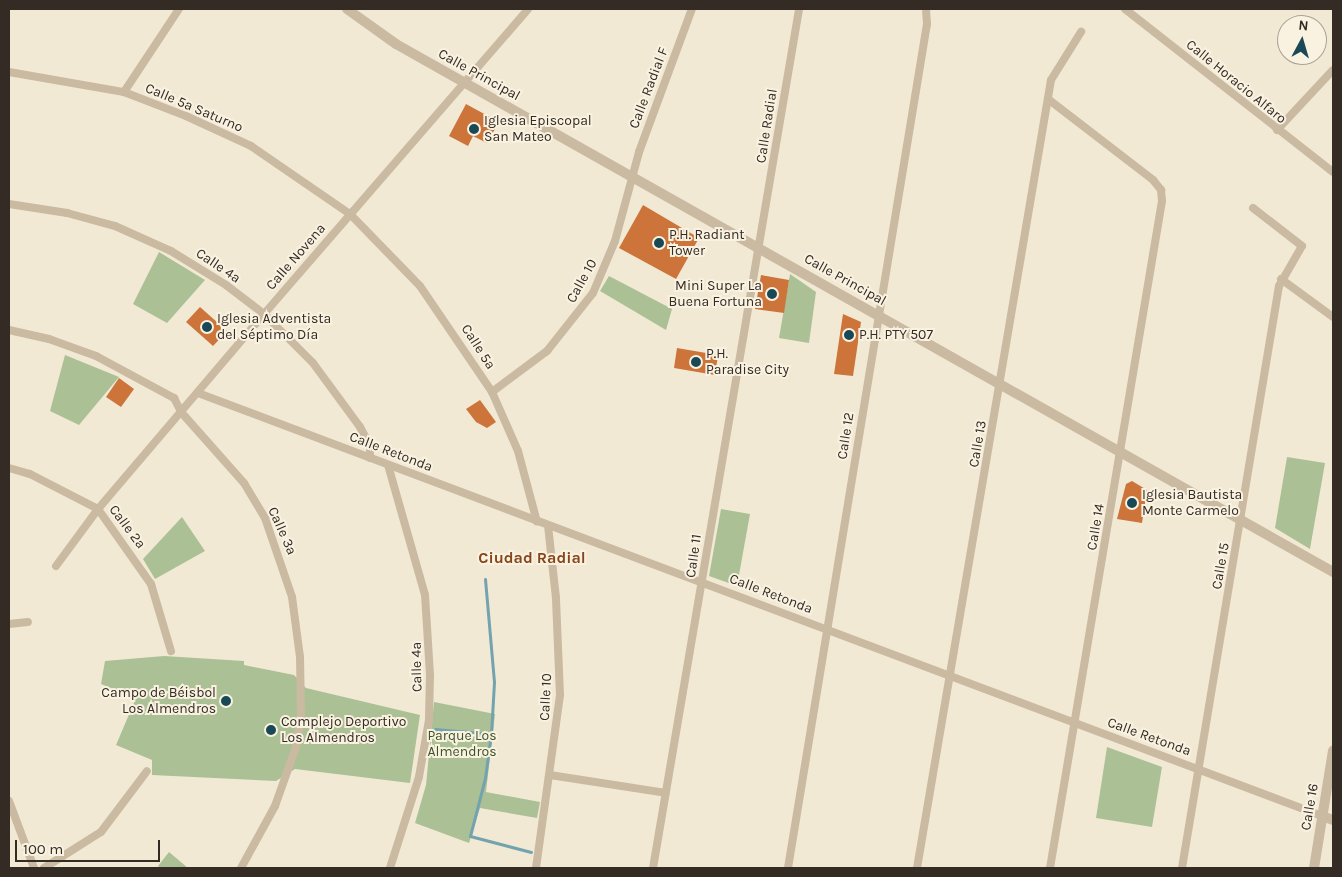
<!DOCTYPE html>
<meta charset="utf-8">
<style>
body{margin:0}
#map{position:relative;width:1342px;height:877px;overflow:hidden;background:#f2e9d5;font-family:Karla,sans-serif}
div>[style]{position:absolute}
[style*='--x']{left:calc(var(--x)*1px);top:calc(var(--y)*1px);width:calc(var(--w)*1px);rotate:calc(var(--a)*1deg)}
.green>*{inset:0;background:#abc195}
.stream>*{height:3px;margin:-1.5px;padding:0 1.5px;transform-origin:1.5px;border-radius:1.5px;background:#73a3af}
.building>*{inset:0;background:#cc7439}
.minor>*{height:8px;margin:-4px;padding:0 4px;transform-origin:4px;border-radius:4px;background:#cabaa1}
.tertiary>*{height:10px;margin:-5px;padding:0 5px;transform-origin:5px;border-radius:5px;background:#cabaa1}
.dots>*{width:14px;height:14px;translate:-50% -50%;box-sizing:border-box;border:2px solid #f9f2e1;border-radius:50%}
span{translate:-50% -50%;white-space:nowrap;text-align:center;line-height:1.15;-webkit-text-stroke:4px #f9f2e1;paint-order:stroke}
.street-label{font-size:14px;color:#332b24}
.poi-label{font-size:14px;color:#332b24}
.left{translate:0 -50%;text-align:left}
.right{translate:-100% -50%;text-align:right}
.park-label{font-size:14px;color:#3c5327}
.quarter-label{font-size:16px;color:#86451a;font-weight:700}
.frame{position:absolute;inset:0;border:10px solid #332b24;pointer-events:none}
.north{position:absolute;left:1277px;top:15px;width:50px;height:50px;box-sizing:border-box;background:#f9f2e1;border:1px solid #aaa295;border-radius:50%;rotate:6deg;font-size:14px;font-weight:700;line-height:20px;text-align:center;color:#332b24}
.north::after{content:'';display:block;margin:auto;width:18px;height:22px;background:#194856;clip-path:polygon(50% 0,100% 100%,50% 72%,0 100%)}
.scale{position:absolute;left:15px;top:840px;width:145px;height:22px;box-sizing:border-box;border:2px solid #332b24;border-top:0;padding-left:6px;font-size:15px;line-height:18px;white-space:nowrap;color:#332b24;-webkit-text-stroke:4px #f9f2e1;paint-order:stroke}
</style>
<div id="map">
<div class="green">
<div style="clip-path:polygon(159px 252px,205px 280px,167px 323px,133px 304px)"></div>
<div style="clip-path:polygon(790px 274px,816px 292px,809px 343px,779px 338px)"></div>
<div style="clip-path:polygon(609px 276px,672px 309px,666px 330px,600px 291px)"></div>
<div style="clip-path:polygon(65px 355px,119px 377px,79px 425px,50px 411px)"></div>
<div style="clip-path:polygon(1287px 457px,1325px 463px,1310px 549px,1275px 528px)"></div>
<div style="clip-path:polygon(721px 509px,750px 514px,737px 586px,709px 576px)"></div>
<div style="clip-path:polygon(182px 517px,205px 551px,155px 579px,143px 559px)"></div>
<div style="clip-path:polygon(164px 656px,244px 661px,244px 665px,294px 675px,306px 688px,420px 715px,410px 783px,295px 769px,276px 781px,152px 775px,152px 760px,116px 745px,136px 698px,101px 684px,105px 661px)"></div>
<div style="clip-path:polygon(434px 702px,495px 714px,486px 792px,540px 802px,537px 818px,480px 808px,469px 843px,415px 823px,426px 785px)"></div>
<div style="clip-path:polygon(1107px 747px,1162px 767px,1152px 827px,1096px 818px)"></div>
<div style="clip-path:polygon(169px 852px,188px 868px,160px 868px,158px 866px)"></div>
</div>
<div class="stream">
<div style="--x:485;--y:579;--w:103;--a:85"></div>
<div style="--x:494;--y:682;--w:52;--a:93.3"></div>
<div style="--x:435;--y:729;--w:56;--a:5.1"></div>
<div style="--x:491;--y:734;--w:44;--a:97.8"></div>
<div style="--x:485;--y:778;--w:60;--a:104.5"></div>
<div style="--x:470;--y:836;--w:63;--a:14.7"></div>
</div>
<div class="building">
<div style="clip-path:polygon(466px 104px,499px 122px,487px 143px,473px 136px,468px 146px,449px 136px)"></div>
<div style="clip-path:polygon(643px 205px,699px 238px,676px 279px,619px 248px)"></div>
<div style="clip-path:polygon(761px 275px,789px 280px,784px 313px,755px 309px)"></div>
<div style="clip-path:polygon(200px 307px,227px 331px,213px 346px,186px 322px)"></div>
<div style="clip-path:polygon(843px 314px,861px 322px,853px 376px,834px 374px)"></div>
<div style="clip-path:polygon(677px 348px,718px 355px,715px 375px,674px 368px)"></div>
<div style="clip-path:polygon(119px 378px,134px 389px,121px 407px,106px 397px)"></div>
<div style="clip-path:polygon(480px 400px,496px 422px,487px 428px,476px 422px,466px 409px)"></div>
<div style="clip-path:polygon(1132px 481px,1147px 490px,1142px 523px,1117px 519px,1126px 484px)"></div>
</div>
<div class="minor">
<div style="--x:1125;--y:9;--w:264;--a:38.1"></div>
<div style="--x:9;--y:72;--w:117;--a:9.9"></div>
<div style="--x:124;--y:92;--w:66;--a:21.2"></div>
<div style="--x:186;--y:116;--w:72;--a:24.8"></div>
<div style="--x:251;--y:146;--w:120;--a:34.5"></div>
<div style="--x:350;--y:214;--w:100;--a:45.8"></div>
<div style="--x:420;--y:286;--w:128;--a:55.8"></div>
<div style="--x:492;--y:392;--w:64;--a:66.2"></div>
<div style="--x:518;--y:451;--w:73;--a:75"></div>
<div style="--x:124;--y:92;--w:100;--a:-56.5"></div>
<div style="--x:1048;--y:99;--w:133;--a:37.6"></div>
<div style="--x:1153;--y:180;--w:13;--a:51"></div>
<div style="--x:1161;--y:190;--w:11;--a:85"></div>
<div style="--x:1162;--y:201;--w:676;--a:99.53"></div>
<div style="--x:1277;--y:130;--w:82;--a:-47"></div>
<div style="--x:9;--y:204;--w:59;--a:8.8"></div>
<div style="--x:67;--y:213;--w:50;--a:15.2"></div>
<div style="--x:115;--y:226;--w:61;--a:24.1"></div>
<div style="--x:171;--y:251;--w:65;--a:31.7"></div>
<div style="--x:226;--y:285;--w:48;--a:37.3"></div>
<div style="--x:264;--y:314;--w:69;--a:45"></div>
<div style="--x:313;--y:363;--w:79;--a:53.7"></div>
<div style="--x:360;--y:427;--w:21;--a:62"></div>
<div style="--x:370;--y:446;--w:12;--a:90"></div>
<div style="--x:1281;--y:279;--w:64;--a:36.2"></div>
<div style="--x:9;--y:330;--w:41;--a:12.7"></div>
<div style="--x:49;--y:339;--w:50;--a:19.9"></div>
<div style="--x:96;--y:356;--w:89;--a:28.3"></div>
<div style="--x:174;--y:398;--w:16;--a:63"></div>
<div style="--x:181;--y:412;--w:95;--a:48.4"></div>
<div style="--x:244;--y:483;--w:41;--a:59"></div>
<div style="--x:265;--y:518;--w:83;--a:71.1"></div>
<div style="--x:292;--y:597;--w:61;--a:82.4"></div>
<div style="--x:300;--y:657;--w:56;--a:89"></div>
<div style="--x:301;--y:713;--w:34;--a:98"></div>
<div style="--x:296;--y:747;--w:63;--a:109.6"></div>
<div style="--x:275;--y:806;--w:71;--a:118.7"></div>
<div style="--x:492;--y:392;--w:69;--a:-36.7"></div>
<div style="--x:547;--y:351;--w:74;--a:-51.6"></div>
<div style="--x:593;--y:293;--w:56;--a:-67.1"></div>
<div style="--x:615;--y:241;--w:92;--a:-74.9"></div>
<div style="--x:639;--y:152;--w:153;--a:-69.7"></div>
<div style="--x:198;--y:393;--w:1201;--a:20.62"></div>
<div style="--x:388;--y:465;--w:135;--a:74.1"></div>
<div style="--x:425;--y:595;--w:80;--a:86.4"></div>
<div style="--x:430;--y:675;--w:45;--a:91.3"></div>
<div style="--x:429;--y:720;--w:58;--a:100"></div>
<div style="--x:419;--y:777;--w:96;--a:107.7"></div>
<div style="--x:9;--y:468;--w:22;--a:16"></div>
<div style="--x:30;--y:474;--w:76;--a:27.2"></div>
<div style="--x:98;--y:509;--w:92;--a:54.8"></div>
<div style="--x:151;--y:584;--w:70;--a:73.4"></div>
<div style="--x:56;--y:566;--w:71;--a:-53.6"></div>
<div style="--x:98;--y:509;--w:256;--a:-49.6"></div>
<div style="--x:264;--y:314;--w:403;--a:-49.1"></div>
<div style="--x:9;--y:624;--w:19;--a:-6"></div>
<div style="--x:550;--y:775;--w:117;--a:8.8"></div>
<div style="--x:9;--y:801;--w:72;--a:69.5"></div>
<div style="--x:44;--y:868;--w:67;--a:-32.3"></div>
<div style="--x:101;--y:832;--w:76;--a:-53"></div>
<div style="--x:536;--y:868;--w:175;--a:-82.1"></div>
<div style="--x:560;--y:695;--w:97;--a:-92.4"></div>
<div style="--x:556;--y:598;--w:72;--a:-96.3"></div>
<div style="--x:653;--y:868;--w:871;--a:-80.35"></div>
<div style="--x:788;--y:868;--w:855;--a:-80.65"></div>
<div style="--x:927;--y:24;--w:15;--a:-94"></div>
<div style="--x:917;--y:868;--w:799;--a:-80.35"></div>
<div style="--x:1051;--y:80;--w:57;--a:-58"></div>
<div style="--x:1182;--y:868;--w:590;--a:-80.54"></div>
<div style="--x:1279;--y:286;--w:46;--a:-60.1"></div>
<div style="--x:1302;--y:246;--w:62;--a:-142.2"></div>
</div>
<div class="tertiary">
<div style="--x:347;--y:9;--w:60;--a:35.5"></div>
<div style="--x:396;--y:44;--w:1076;--a:29.4"></div>
<div style="--x:1322;--y:816;--w:12;--a:20"></div>
<div style="--x:1314;--y:868;--w:119;--a:-80.8"></div>
</div>
<div class="dots">
<div style="left:474px;top:129px;background:#194856"></div>
<div style="left:659px;top:243px;background:#194856"></div>
<div style="left:772px;top:294px;background:#194856"></div>
<div style="left:207px;top:327px;background:#194856"></div>
<div style="left:849px;top:335px;background:#194856"></div>
<div style="left:696px;top:362px;background:#194856"></div>
<div style="left:1132px;top:503px;background:#194856"></div>
<div style="left:226px;top:701px;background:#194856"></div>
<div style="left:271px;top:730px;background:#194856"></div>
</div>
<div class="street-label">
<span style="left:479px;top:75px;rotate:29deg">Calle Principal</span>
<span style="left:1236px;top:82px;rotate:39deg">Calle Horacio Alfaro</span>
<span style="left:649px;top:88px;rotate:-69deg">Calle Radial F</span>
<span style="left:194px;top:108px;rotate:23deg">Calle 5a Saturno</span>
<span style="left:767px;top:126px;rotate:-81deg">Calle Radial</span>
<span style="left:296px;top:257px;rotate:-49deg">Calle Novena</span>
<span style="left:218px;top:266px;rotate:34deg">Calle 4a</span>
<span style="left:845px;top:280px;rotate:29deg">Calle Principal</span>
<span style="left:582px;top:281px;rotate:-61deg">Calle 10</span>
<span style="left:478px;top:347px;rotate:57deg">Calle 5a</span>
<span style="left:846px;top:436px;rotate:-81deg">Calle 12</span>
<span style="left:978px;top:444px;rotate:-80deg">Calle 13</span>
<span style="left:391px;top:452px;rotate:21deg">Calle Retonda</span>
<span style="left:127px;top:527px;rotate:53deg">Calle 2a</span>
<span style="left:1096px;top:527px;rotate:-80deg">Calle 14</span>
<span style="left:282px;top:531px;rotate:66deg">Calle 3a</span>
<span style="left:694px;top:556px;rotate:-82deg">Calle 11</span>
<span style="left:1221px;top:566px;rotate:-80deg">Calle 15</span>
<span style="left:771px;top:594px;rotate:21deg">Calle Retonda</span>
<span style="left:417px;top:667px;rotate:-91deg">Calle 4a</span>
<span style="left:546px;top:697px;rotate:-87deg">Calle 10</span>
<span style="left:1149px;top:737px;rotate:20deg">Calle Retonda</span>
<span style="left:1310px;top:807px;rotate:-80deg">Calle 16</span>
</div>
<div class="poi-label">
<span class="left" style="left:484px;top:129px">Iglesia Episcopal<br>San Mateo</span>
<span class="left" style="left:669px;top:243px">P.H. Radiant<br>Tower</span>
<span class="right" style="left:762px;top:294px">Mini Super La<br>Buena Fortuna</span>
<span class="left" style="left:217px;top:327px">Iglesia Adventista<br>del Séptimo Día</span>
<span class="left" style="left:859px;top:335px">P.H. PTY 507</span>
<span class="left" style="left:706px;top:362px">P.H.<br>Paradise City</span>
<span class="left" style="left:1142px;top:503px">Iglesia Bautista<br>Monte Carmelo</span>
<span class="right" style="left:216px;top:701px">Campo de Béisbol<br>Los Almendros</span>
<span class="left" style="left:281px;top:730px">Complejo Deportivo<br>Los Almendros</span>
</div>
<div class="park-label">
<span style="left:462px;top:744px">Parque Los<br>Almendros</span>
</div>
<div class="quarter-label">
<span style="left:532px;top:558px">Ciudad Radial</span>
</div>
<div class="frame"></div>
<div class="north">N</div>
<div class="scale">100 m</div>
</div>
